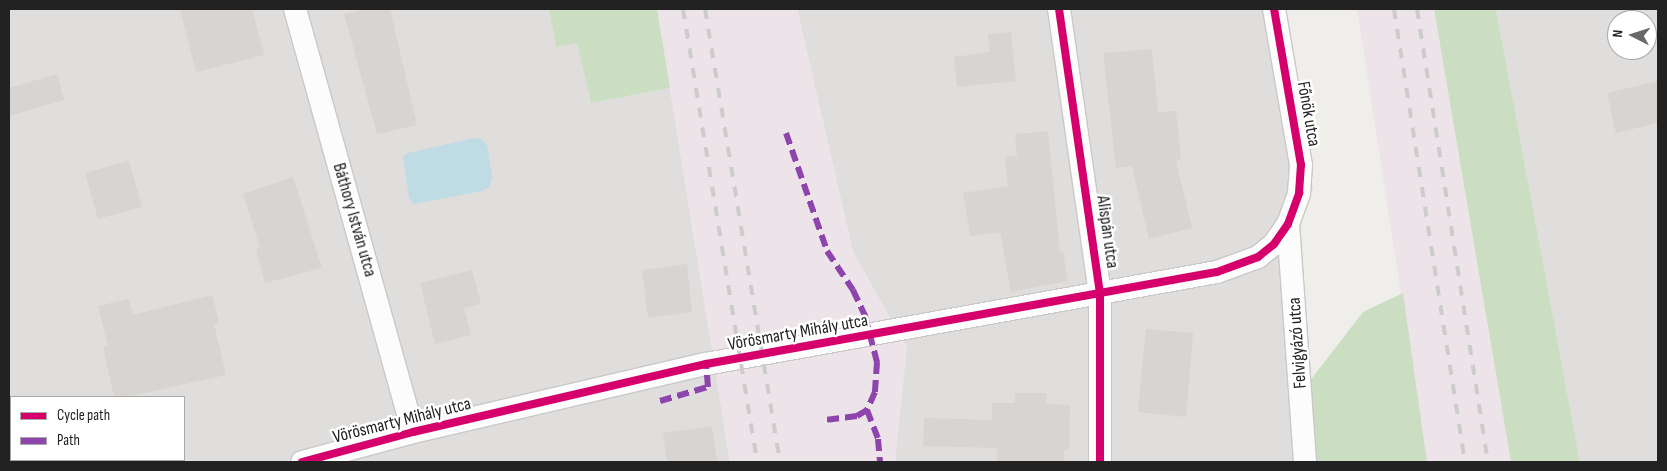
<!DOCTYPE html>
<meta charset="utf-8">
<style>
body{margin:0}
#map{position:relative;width:1667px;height:471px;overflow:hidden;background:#f0eeeb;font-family:"Sofia Sans Condensed",sans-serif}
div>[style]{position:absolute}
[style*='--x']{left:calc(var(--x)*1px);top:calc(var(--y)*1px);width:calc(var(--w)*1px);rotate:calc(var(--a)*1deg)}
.residential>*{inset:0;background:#dfdedc}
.industrial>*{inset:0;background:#ede4e9}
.forest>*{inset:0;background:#cbdec1}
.water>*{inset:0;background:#bfdbe3}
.building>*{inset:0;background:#d7d4d2}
.roads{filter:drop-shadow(1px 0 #c9c8c7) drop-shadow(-1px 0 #c9c8c7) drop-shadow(0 1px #c9c8c7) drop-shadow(0 -1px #c9c8c7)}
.minor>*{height:22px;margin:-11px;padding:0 11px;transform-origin:11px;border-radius:11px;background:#fdfcfc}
.rail>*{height:4px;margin-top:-2px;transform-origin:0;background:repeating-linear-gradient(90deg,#ccc 0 10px,transparent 0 20px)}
.quiet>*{height:6px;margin-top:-3px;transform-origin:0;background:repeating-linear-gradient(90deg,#8e44ad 0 12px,transparent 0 18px)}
.cycleway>*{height:8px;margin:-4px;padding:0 4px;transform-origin:4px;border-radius:4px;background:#d6006c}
span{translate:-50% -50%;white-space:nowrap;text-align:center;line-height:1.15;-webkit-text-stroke:5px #fff;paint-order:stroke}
.street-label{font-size:18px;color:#222}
.frame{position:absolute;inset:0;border:10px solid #222;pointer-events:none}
.legend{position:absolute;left:10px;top:396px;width:175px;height:65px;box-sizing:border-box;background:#fff;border:1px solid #a7a7a7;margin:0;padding:6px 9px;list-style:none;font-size:15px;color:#222}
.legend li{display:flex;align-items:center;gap:10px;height:25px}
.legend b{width:25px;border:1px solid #a7a7a7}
.north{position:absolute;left:1607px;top:10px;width:50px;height:50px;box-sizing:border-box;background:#fff;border:1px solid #a7a7a7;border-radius:50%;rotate:275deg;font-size:14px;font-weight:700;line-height:20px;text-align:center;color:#222}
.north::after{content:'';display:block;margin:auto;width:18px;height:22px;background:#6a6968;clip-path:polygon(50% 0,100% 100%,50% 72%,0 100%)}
</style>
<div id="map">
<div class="residential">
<div style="clip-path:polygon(evenodd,9px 9px,549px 9px,556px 47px,577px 42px,591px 103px,670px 88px,730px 462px,9px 462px,9px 9px,11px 397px,184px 397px,184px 460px,11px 460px,11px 397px)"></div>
<div style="clip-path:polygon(797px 9px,1284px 9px,1313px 188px,1300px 221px,1314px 462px,895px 462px,906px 347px,853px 252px)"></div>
<div style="clip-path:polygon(evenodd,1496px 9px,1658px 9px,1658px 462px,1580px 462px,1496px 9px,1617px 20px,1647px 20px,1647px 50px,1617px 50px,1617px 20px)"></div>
</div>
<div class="industrial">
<div style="clip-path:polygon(657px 9px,797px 9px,853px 252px,907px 347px,895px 462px,730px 462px)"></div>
<div style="clip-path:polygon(1357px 9px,1434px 9px,1511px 462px,1427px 462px)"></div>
</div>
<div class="forest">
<div style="clip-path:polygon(549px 9px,657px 9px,670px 88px,591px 103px,577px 43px,556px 47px)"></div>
<div style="clip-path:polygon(1434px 9px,1496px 9px,1580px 462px,1511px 462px)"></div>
<div style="clip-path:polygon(1403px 293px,1427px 462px,1314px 462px,1309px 382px,1363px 312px)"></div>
</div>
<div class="water">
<div style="clip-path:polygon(474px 138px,481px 139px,487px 145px,492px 177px,489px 187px,482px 191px,414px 204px,409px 198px,403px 157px,408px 153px)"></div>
</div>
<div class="building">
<div style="clip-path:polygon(180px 9px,252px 9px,264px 55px,196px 72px)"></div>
<div style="clip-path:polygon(366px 9px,390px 9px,417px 125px,377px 134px,344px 14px)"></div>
<div style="clip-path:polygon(1011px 32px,1016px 81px,957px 87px,954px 57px,990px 52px,988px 34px)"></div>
<div style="clip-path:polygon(1152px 49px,1158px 112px,1176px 111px,1181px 160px,1176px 161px,1192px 228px,1149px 239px,1132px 166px,1116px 168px,1103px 53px)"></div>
<div style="clip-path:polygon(57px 74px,64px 100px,9px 116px,9px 88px)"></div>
<div style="clip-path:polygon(1658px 81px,1658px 123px,1616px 133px,1607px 93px)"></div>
<div style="clip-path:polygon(1048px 131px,1060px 253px,1063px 252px,1068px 281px,1011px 292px,1000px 232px,970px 236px,963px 193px,1008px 186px,1005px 157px,1017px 156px,1015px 134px)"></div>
<div style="clip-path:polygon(129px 161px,142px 207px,98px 219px,85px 173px)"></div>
<div style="clip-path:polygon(293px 177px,322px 268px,265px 283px,256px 249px,260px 248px,243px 194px)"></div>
<div style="clip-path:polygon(687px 264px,692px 312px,648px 318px,642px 270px)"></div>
<div style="clip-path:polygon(472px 270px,481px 304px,464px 308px,471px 335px,435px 344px,420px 283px)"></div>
<div style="clip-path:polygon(212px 295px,219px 323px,214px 324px,226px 375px,127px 397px,114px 397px,103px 347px,108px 346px,98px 306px,129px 299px,133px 315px)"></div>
<div style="clip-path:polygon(1146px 329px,1193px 333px,1186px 417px,1138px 412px)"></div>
<div style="clip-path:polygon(1015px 393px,1047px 393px,1046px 404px,1070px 405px,1069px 450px,1064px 450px,1064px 462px,997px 462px,997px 448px,923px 446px,924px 418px,992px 420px,992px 403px,1015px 403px)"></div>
<div style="clip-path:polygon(712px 426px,717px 462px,667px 462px,663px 433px)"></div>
</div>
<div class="roads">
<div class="minor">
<div style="--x:295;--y:9;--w:439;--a:74.4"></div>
<div style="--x:1059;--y:9;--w:286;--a:81.8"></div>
<div style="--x:1100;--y:292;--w:170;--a:90"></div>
<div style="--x:1288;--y:224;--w:239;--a:85.9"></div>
<div style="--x:302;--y:462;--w:115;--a:-15.1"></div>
<div style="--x:413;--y:432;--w:301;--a:-13.1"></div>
<div style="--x:706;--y:364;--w:519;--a:-10.21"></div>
<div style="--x:1217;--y:272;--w:44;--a:-20.1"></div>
<div style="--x:1258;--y:257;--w:21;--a:-39"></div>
<div style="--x:1274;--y:244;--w:24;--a:-55"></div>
<div style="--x:1288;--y:224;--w:33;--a:-70"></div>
<div style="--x:1299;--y:193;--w:28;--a:-86"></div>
<div style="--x:1301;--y:165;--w:158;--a:-99.8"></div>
</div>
</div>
<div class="rail">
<div style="--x:683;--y:9;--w:459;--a:80.7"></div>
<div style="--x:705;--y:9;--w:459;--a:80.6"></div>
<div style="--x:1394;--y:9;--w:459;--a:81.1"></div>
<div style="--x:1417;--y:9;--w:459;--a:81.1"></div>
</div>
<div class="quiet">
<div style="--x:786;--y:133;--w:125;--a:70.8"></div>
<div style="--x:827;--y:251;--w:47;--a:56.3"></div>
<div style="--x:853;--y:290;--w:29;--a:65"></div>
<div style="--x:865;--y:316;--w:48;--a:75.4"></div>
<div style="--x:877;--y:362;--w:30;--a:94"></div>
<div style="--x:875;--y:392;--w:20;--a:114"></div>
<div style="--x:867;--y:410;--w:12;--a:149"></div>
<div style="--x:857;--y:416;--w:32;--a:173"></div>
<div style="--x:660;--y:401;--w:50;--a:-16.3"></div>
<div style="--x:708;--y:387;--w:23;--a:-95"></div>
<div style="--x:867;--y:410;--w:31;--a:69"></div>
<div style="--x:878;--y:439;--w:23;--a:85"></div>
</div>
<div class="cycleway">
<div style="--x:1059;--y:9;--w:286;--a:81.8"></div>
<div style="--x:1100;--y:292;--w:170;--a:90"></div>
<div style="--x:302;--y:462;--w:115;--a:-15.1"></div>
<div style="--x:413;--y:432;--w:301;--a:-13.1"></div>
<div style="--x:706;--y:364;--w:519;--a:-10.21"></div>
<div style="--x:1217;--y:272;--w:44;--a:-20.1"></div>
<div style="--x:1258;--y:257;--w:21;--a:-39"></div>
<div style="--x:1274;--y:244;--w:24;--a:-55"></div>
<div style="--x:1288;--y:224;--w:33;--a:-70"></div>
<div style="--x:1299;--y:193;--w:28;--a:-86"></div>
<div style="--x:1301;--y:165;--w:158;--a:-99.8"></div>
</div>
<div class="street-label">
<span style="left:1308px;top:114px;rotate:80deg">Főnök utca</span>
<span style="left:354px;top:220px;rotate:74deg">Báthory István utca</span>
<span style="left:1107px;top:232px;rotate:82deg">Alispán utca</span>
<span style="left:798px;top:333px;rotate:-10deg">Vörösmarty Mihály utca</span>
<span style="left:1298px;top:343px;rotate:-94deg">Felvigyázó utca</span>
<span style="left:402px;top:421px;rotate:-14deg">Vörösmarty Mihály utca</span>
</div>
<div class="frame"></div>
<ul class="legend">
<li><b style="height:6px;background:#d6006c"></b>Cycle path</li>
<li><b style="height:6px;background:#8e44ad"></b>Path</li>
</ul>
<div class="north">N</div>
</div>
